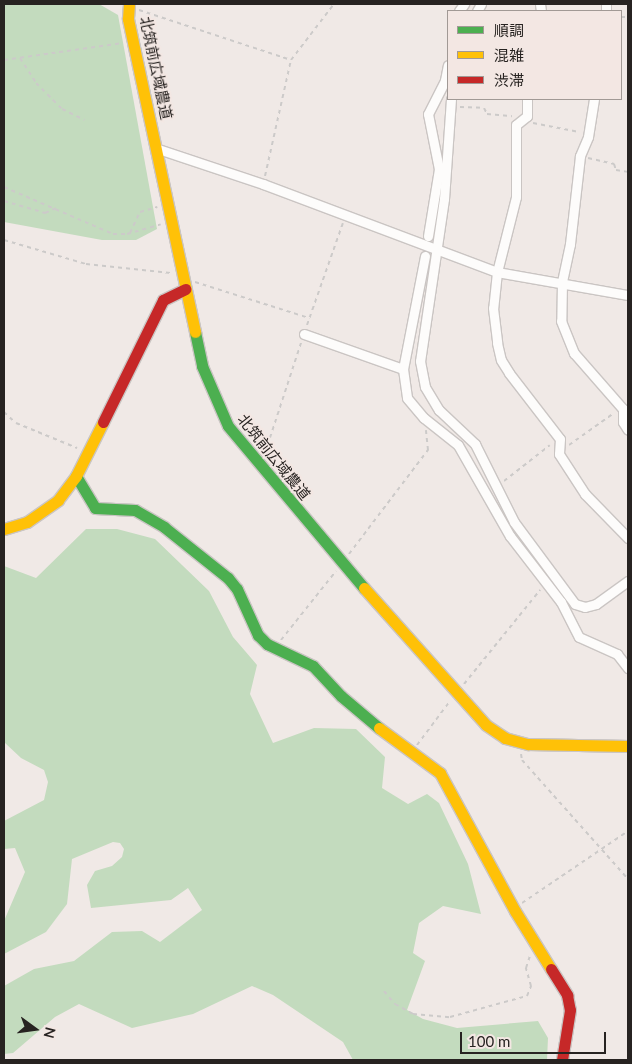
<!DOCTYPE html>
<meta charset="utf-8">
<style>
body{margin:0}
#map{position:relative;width:632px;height:1064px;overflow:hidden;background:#f0e9e6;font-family:Lato,"Noto Sans JP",sans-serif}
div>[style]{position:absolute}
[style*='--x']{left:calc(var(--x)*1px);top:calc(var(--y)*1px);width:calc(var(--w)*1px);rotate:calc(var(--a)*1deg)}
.green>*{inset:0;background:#c3dbbe}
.path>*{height:2px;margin-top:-1px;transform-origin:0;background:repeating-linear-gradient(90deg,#cccac9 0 4px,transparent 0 8px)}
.roads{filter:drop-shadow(1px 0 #cac5c3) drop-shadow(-1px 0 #cac5c3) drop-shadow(0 1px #cac5c3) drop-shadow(0 -1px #cac5c3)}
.street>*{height:9px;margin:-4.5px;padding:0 4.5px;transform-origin:4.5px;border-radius:4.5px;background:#fdfcfb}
.fast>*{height:11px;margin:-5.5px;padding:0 5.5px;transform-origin:5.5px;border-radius:5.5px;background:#4caf50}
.slow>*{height:11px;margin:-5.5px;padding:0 5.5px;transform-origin:5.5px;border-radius:5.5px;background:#ffc107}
.jam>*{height:11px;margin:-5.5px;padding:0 5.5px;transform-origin:5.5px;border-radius:5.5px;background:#c62828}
span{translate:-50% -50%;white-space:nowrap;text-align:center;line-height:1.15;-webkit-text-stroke:4px #f3e7e3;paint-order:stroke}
.street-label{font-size:15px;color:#272321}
.frame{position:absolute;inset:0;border:5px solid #272321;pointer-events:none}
.legend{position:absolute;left:447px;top:10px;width:175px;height:90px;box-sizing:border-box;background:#f3e7e3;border:1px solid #a19995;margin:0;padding:6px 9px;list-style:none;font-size:15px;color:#272321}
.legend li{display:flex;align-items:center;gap:10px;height:25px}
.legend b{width:25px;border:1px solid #a19995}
.north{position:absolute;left:10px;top:1004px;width:50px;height:50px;-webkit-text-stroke:4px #f3e7e3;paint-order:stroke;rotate:104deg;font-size:14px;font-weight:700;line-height:20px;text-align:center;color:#272321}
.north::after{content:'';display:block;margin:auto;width:18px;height:22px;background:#272321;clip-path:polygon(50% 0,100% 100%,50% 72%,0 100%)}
.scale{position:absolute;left:460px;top:1032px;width:146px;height:22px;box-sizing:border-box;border:2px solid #272321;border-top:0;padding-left:6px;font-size:15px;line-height:18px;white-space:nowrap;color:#272321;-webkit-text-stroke:4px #f3e7e3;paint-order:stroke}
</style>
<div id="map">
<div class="green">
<div style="clip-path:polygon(4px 4px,99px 4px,118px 15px,157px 229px,136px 240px,102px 240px,4px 222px)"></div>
<div style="clip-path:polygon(86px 529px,117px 529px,155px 539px,209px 591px,233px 637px,257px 665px,250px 694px,273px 743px,314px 728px,356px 729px,385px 757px,382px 788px,408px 804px,427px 794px,439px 803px,468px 864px,481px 914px,443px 906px,419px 923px,413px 953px,425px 961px,407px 1010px,423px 1019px,457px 1028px,538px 1021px,548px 1038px,547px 1060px,353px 1060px,343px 1042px,273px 995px,252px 986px,193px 1014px,132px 1028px,79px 1004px,55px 1017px,13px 1053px,4px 1054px,4px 986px,34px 969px,74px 961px,112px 932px,142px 931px,160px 942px,202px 910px,188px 888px,171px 900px,91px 908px,87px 885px,95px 871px,112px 866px,122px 857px,124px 849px,120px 843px,113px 842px,72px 859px,67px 904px,46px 932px,4px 954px,4px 921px,25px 872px,15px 848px,4px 849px,4px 821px,44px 800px,48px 782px,44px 770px,21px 758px,4px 742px,4px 566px,36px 578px)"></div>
</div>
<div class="path">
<div style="--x:139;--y:10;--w:160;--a:18.2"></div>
<div style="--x:621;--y:17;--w:7;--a:0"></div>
<div style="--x:20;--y:58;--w:30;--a:57"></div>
<div style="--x:36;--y:83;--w:37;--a:45"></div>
<div style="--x:62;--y:109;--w:25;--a:26"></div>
<div style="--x:4;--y:60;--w:120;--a:-8.1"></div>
<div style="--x:460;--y:107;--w:24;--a:2"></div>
<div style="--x:484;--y:108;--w:7;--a:63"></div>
<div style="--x:487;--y:114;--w:25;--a:5"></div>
<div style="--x:533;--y:123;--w:47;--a:11.1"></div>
<div style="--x:588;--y:158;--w:27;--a:13"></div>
<div style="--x:614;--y:164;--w:6;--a:72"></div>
<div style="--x:616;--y:170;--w:12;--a:9"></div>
<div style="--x:265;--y:176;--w:119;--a:-77.4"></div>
<div style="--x:291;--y:60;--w:71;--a:-52.5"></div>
<div style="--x:4;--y:187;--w:119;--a:23.3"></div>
<div style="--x:113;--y:234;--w:14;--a:0"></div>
<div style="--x:127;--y:234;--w:35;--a:-16"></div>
<div style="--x:4;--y:201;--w:43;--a:16.3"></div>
<div style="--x:45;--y:213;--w:12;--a:-24"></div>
<div style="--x:130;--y:233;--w:23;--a:-65"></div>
<div style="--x:140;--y:212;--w:18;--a:-16"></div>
<div style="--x:4;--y:240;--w:85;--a:16.3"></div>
<div style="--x:86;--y:264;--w:85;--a:6"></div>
<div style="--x:195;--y:282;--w:120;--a:17.5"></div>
<div style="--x:307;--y:325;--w:108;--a:-70.6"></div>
<div style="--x:4;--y:412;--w:16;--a:43"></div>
<div style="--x:16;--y:423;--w:66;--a:22.3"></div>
<div style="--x:569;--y:445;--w:55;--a:-35.4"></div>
<div style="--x:265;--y:453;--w:116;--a:-71.9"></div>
<div style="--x:504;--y:481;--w:58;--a:-38"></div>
<div style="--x:349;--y:554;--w:131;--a:-52.8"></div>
<div style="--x:428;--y:450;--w:20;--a:-96"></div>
<div style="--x:281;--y:640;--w:88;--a:-51.4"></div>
<div style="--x:464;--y:684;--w:121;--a:-51"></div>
<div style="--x:417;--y:745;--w:55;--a:-53.1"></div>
<div style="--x:521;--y:754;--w:6;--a:81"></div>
<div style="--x:522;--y:760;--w:159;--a:48.3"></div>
<div style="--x:522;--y:903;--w:128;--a:-34.2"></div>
<div style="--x:384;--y:991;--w:17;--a:50"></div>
<div style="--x:395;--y:1004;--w:21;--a:29"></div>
<div style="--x:413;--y:1014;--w:37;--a:5"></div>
<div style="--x:450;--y:1017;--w:80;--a:-15.3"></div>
<div style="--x:527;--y:996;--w:11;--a:-68"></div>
<div style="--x:531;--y:986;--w:19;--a:-106"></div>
<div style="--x:526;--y:968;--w:13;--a:-72"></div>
</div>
<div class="roads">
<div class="street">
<div style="--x:540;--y:4;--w:7;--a:82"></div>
<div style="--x:459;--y:11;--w:9;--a:-54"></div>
<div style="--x:477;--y:11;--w:8;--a:-60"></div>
<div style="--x:606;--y:11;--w:7;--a:-90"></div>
<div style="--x:451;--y:99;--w:100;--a:94"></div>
<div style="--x:444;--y:199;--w:164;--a:98.4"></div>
<div style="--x:420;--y:361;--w:26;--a:79"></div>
<div style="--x:425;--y:387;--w:27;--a:59"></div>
<div style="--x:439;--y:410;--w:50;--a:43.4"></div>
<div style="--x:475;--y:444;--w:87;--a:63.4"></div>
<div style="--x:514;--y:522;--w:102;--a:53.4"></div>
<div style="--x:575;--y:604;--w:10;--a:17"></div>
<div style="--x:585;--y:607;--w:11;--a:-15"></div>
<div style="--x:596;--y:604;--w:39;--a:-36"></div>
<div style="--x:527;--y:99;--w:17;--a:90"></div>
<div style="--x:527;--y:116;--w:14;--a:141"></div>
<div style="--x:516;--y:125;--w:72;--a:90"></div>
<div style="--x:516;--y:197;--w:77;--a:104.2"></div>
<div style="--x:497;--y:272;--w:36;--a:96"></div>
<div style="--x:493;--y:308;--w:35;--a:83"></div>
<div style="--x:497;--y:343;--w:17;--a:77"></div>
<div style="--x:501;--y:360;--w:15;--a:58"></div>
<div style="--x:509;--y:373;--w:83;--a:52.3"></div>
<div style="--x:560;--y:439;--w:15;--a:94"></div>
<div style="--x:559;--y:454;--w:48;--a:57"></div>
<div style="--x:585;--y:494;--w:62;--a:45.7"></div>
<div style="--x:594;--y:99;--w:38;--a:99"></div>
<div style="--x:588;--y:137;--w:21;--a:113"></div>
<div style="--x:580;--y:156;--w:89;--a:96.5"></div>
<div style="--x:570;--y:244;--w:39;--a:102"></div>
<div style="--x:562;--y:282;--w:39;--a:91"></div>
<div style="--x:561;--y:321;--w:35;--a:68"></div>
<div style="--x:574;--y:353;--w:74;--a:48.8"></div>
<div style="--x:623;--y:409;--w:13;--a:90"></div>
<div style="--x:623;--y:422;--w:9;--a:58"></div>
<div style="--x:158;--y:149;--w:111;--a:18.4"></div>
<div style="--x:263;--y:184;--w:250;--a:20.6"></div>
<div style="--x:497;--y:272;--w:133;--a:10"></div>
<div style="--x:428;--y:236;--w:68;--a:-80.7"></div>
<div style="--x:439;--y:169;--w:56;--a:-101.3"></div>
<div style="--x:428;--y:114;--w:38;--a:-63"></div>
<div style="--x:445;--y:80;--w:15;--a:-79"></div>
<div style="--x:425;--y:256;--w:115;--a:101"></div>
<div style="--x:403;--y:369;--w:29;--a:82"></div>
<div style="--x:407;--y:398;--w:26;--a:50"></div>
<div style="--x:424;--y:418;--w:43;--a:38.5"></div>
<div style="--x:458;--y:445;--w:105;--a:60.3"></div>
<div style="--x:510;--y:536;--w:83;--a:52.3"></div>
<div style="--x:561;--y:602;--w:39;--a:63"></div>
<div style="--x:579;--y:637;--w:42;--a:24.1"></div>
<div style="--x:617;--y:654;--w:18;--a:52"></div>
<div style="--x:304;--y:334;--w:105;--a:19.5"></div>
</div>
<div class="fast">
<div style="--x:195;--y:332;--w:35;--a:78"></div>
<div style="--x:202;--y:366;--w:65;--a:66.6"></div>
<div style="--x:228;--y:426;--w:212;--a:50"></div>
<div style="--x:76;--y:476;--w:37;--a:59"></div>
<div style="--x:95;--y:508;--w:40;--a:2.9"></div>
<div style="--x:135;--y:510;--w:34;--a:30"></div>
<div style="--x:164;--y:527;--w:82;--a:38.6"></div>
<div style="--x:228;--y:578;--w:14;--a:51"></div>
<div style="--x:237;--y:589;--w:51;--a:65.5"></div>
<div style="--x:258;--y:635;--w:13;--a:45"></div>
<div style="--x:267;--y:644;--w:51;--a:25.6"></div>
<div style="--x:313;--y:666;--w:41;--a:47"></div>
<div style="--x:341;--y:696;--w:50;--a:40.1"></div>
</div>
<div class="slow">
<div style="--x:129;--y:4;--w:15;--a:94"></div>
<div style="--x:128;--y:19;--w:320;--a:77.9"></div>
<div style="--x:4;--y:529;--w:24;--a:-17"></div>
<div style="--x:27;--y:522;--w:38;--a:-35"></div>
<div style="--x:58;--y:500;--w:30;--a:-53"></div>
<div style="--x:76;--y:476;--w:60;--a:-63.4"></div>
<div style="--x:364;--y:588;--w:183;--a:48.3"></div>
<div style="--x:486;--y:725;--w:23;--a:34"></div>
<div style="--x:505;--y:738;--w:24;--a:15"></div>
<div style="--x:528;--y:744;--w:100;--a:1.1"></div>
<div style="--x:379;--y:728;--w:76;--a:36.4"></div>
<div style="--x:440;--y:773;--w:157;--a:61.5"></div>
<div style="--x:515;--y:911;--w:68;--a:58.2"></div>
</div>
<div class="jam">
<div style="--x:103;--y:422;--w:136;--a:-63.8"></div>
<div style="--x:163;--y:300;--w:25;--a:-26"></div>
<div style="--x:551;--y:969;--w:31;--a:58"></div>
<div style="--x:567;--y:995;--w:15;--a:79"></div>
<div style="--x:570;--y:1010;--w:51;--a:99.1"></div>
</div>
</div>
<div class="street-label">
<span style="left:156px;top:68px;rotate:78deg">北筑前広域農道</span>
<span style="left:274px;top:457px;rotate:51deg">北筑前広域農道</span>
</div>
<div class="frame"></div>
<ul class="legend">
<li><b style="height:6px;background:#4caf50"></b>順調</li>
<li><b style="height:6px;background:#ffc107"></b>混雑</li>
<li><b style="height:6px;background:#c62828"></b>渋滞</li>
</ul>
<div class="north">N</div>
<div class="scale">100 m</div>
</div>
